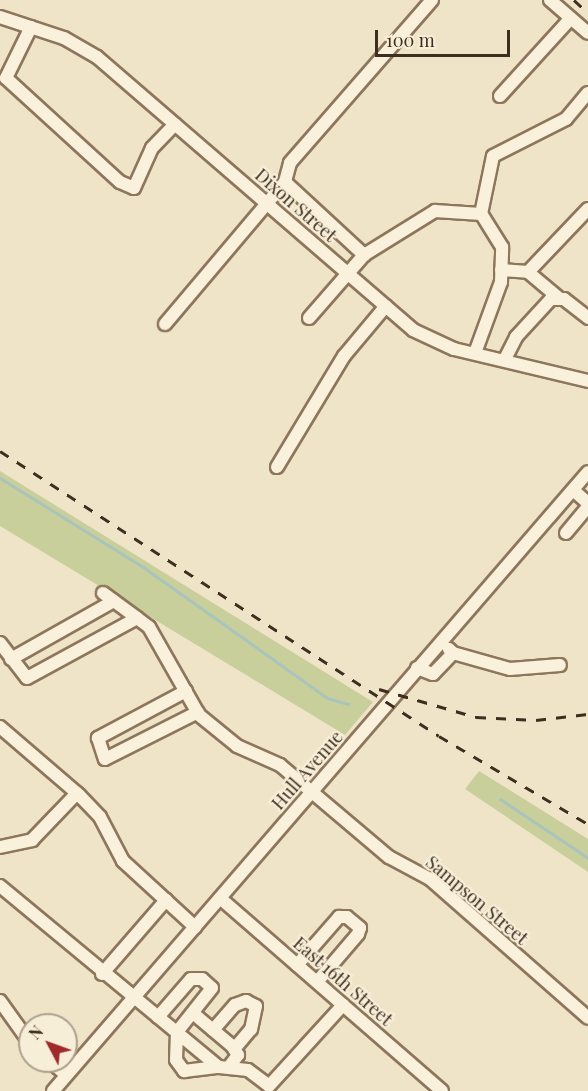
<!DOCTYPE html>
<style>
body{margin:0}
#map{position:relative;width:588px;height:1091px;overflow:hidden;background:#f0e4c8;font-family:"Playfair Display",serif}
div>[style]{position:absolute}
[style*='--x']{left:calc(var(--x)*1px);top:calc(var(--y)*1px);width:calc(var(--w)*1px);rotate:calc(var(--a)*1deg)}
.green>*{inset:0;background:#c9cf9b}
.stream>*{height:3px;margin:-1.5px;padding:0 1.5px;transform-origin:1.5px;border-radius:1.5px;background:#a9c4bc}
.roads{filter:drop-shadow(2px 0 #8d765c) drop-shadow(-2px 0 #8d765c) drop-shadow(0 2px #8d765c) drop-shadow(0 -2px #8d765c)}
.minor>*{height:12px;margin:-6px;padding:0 6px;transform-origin:6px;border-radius:6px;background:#faf1dc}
.rail>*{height:3px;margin-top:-1.5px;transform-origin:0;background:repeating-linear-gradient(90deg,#3d2e20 0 10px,transparent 0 20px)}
span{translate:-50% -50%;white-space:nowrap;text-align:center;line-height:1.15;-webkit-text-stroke:4.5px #f7eed8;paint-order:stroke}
.street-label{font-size:18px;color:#3d2e20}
.north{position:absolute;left:18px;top:1013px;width:60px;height:60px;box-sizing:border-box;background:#f7eed8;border:2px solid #ada18e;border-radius:50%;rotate:311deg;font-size:16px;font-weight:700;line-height:24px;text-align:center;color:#3d2e20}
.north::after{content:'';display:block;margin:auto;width:21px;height:27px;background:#9e2a2b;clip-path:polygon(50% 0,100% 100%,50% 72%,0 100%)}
.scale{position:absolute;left:375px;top:30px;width:135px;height:27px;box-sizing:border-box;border:3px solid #3d2e20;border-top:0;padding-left:8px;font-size:18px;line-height:21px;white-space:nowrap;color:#3d2e20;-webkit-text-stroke:4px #f7eed8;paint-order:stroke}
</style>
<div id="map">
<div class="green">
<div style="clip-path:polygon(0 471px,373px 702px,345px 735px,0 526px)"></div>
<div style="clip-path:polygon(479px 771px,588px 839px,588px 872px,465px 789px)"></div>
</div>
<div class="stream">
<div style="--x:0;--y:478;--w:168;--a:31.9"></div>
<div style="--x:143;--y:567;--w:226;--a:35.4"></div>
<div style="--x:327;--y:698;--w:22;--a:16"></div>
<div style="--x:500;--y:799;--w:106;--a:33.8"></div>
</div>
<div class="roads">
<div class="minor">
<div style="--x:432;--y:0;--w:216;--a:131.1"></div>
<div style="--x:290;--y:163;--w:20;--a:105"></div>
<div style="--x:285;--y:182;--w:108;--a:42.7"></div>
<div style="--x:364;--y:255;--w:84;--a:-31.8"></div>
<div style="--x:435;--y:211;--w:46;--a:3.7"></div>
<div style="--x:481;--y:214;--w:59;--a:-78.3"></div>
<div style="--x:493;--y:156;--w:82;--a:-26.9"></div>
<div style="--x:566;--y:119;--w:34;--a:-50"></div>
<div style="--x:550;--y:0;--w:50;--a:41"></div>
<div style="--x:0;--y:17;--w:67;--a:18.2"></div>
<div style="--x:64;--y:38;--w:38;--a:30"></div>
<div style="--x:97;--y:57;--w:418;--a:40.8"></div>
<div style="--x:413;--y:330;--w:45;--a:24.9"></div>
<div style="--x:454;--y:349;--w:138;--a:13.4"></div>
<div style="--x:31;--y:27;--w:57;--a:116.1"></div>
<div style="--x:6;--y:78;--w:154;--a:42.4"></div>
<div style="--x:120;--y:182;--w:15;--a:23"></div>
<div style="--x:134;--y:188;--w:44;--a:-65.8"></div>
<div style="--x:152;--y:148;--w:33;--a:-46"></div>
<div style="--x:500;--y:96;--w:105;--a:-47.7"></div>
<div style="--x:501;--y:270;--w:27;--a:4"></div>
<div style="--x:528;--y:272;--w:39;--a:40"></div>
<div style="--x:528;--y:272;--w:87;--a:-46.4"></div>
<div style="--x:309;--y:318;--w:84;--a:-48.9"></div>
<div style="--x:165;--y:324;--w:186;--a:-49.8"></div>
<div style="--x:475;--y:353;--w:76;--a:-69.9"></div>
<div style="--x:501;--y:282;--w:35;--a:-88"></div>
<div style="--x:502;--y:247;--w:39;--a:-122"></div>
<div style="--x:505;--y:359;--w:25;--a:-63"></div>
<div style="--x:516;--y:337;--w:52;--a:-47.4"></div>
<div style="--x:551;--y:299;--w:13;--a:0"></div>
<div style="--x:564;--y:299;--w:31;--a:38"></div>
<div style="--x:277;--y:467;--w:130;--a:-58.9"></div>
<div style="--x:344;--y:356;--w:65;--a:-50"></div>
<div style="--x:573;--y:490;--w:20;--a:41"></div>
<div style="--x:566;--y:533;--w:34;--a:-50"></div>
<div style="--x:103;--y:593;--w:42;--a:36.3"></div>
<div style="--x:0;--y:643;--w:44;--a:52.4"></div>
<div style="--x:27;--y:678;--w:125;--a:-28.6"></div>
<div style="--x:137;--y:618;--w:15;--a:37"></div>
<div style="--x:149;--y:627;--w:101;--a:60.4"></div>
<div style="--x:199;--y:715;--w:49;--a:39.2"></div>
<div style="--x:237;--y:746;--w:47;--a:23.8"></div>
<div style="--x:280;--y:765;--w:143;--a:40.2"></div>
<div style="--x:389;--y:857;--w:47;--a:28.2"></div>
<div style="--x:430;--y:879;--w:210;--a:41.3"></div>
<div style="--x:453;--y:653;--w:59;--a:15.7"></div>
<div style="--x:510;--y:669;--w:50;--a:-4.6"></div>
<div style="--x:11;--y:659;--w:118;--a:-29.4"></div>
<div style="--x:417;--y:668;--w:17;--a:21"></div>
<div style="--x:433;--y:674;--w:29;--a:-46"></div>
<div style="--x:453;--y:653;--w:6;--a:-135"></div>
<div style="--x:186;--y:691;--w:100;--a:151.9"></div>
<div style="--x:98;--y:738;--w:22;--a:72"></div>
<div style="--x:105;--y:759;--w:104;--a:-26.8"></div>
<div style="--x:0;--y:727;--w:104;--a:40.7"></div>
<div style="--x:79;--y:795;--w:30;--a:46"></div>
<div style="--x:100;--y:817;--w:50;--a:62.4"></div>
<div style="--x:123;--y:861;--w:98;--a:42.5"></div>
<div style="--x:0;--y:847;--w:33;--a:-12"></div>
<div style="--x:32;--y:840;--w:65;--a:-46.2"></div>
<div style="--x:0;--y:886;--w:284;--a:39.6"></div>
<div style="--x:219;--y:1067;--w:29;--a:6"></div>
<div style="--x:248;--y:1070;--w:26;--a:37"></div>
<div style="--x:269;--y:1086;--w:110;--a:-47.6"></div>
<div style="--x:220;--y:898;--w:294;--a:41"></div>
<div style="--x:297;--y:965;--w:64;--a:-48.8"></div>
<div style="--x:339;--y:917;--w:8;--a:0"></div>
<div style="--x:347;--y:917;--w:17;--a:40"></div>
<div style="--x:360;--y:928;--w:6;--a:108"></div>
<div style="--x:358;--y:934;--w:63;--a:130.5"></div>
<div style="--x:102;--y:974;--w:98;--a:-49.1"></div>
<div style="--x:0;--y:1001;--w:52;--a:54.5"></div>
<div style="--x:194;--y:1014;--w:50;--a:40.1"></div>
<div style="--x:232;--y:1046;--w:11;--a:56"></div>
<div style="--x:238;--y:1055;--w:15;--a:127"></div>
<div style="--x:158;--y:1017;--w:50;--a:-49"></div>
<div style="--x:191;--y:979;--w:11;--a:0"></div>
<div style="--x:202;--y:979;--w:13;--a:42"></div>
<div style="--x:212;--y:988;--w:56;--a:128.5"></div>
<div style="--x:177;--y:1032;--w:28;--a:92"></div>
<div style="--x:176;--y:1060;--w:14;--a:54"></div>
<div style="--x:184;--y:1071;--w:35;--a:-7"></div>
<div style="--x:213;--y:1030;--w:33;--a:-49"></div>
<div style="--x:235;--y:1005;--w:12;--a:-20"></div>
<div style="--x:246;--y:1001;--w:11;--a:27"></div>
<div style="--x:256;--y:1006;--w:24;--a:102"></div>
<div style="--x:251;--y:1029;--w:26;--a:130"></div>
<div style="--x:50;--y:1061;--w:21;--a:41"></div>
<div style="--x:53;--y:1091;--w:818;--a:-49.16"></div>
</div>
</div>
<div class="rail">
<div style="--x:574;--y:0;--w:19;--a:43"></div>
<div style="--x:0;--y:451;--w:523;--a:32.99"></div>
<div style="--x:439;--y:736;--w:173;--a:30.6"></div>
<div style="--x:379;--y:689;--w:101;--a:16.1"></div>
<div style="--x:476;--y:717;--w:60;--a:2.9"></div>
<div style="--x:536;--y:720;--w:52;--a:-6.6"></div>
</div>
<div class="street-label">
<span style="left:296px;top:205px;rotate:41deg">Dixon Street</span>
<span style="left:307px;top:770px;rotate:-49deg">Hull Avenue</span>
<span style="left:477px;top:900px;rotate:40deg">Sampson Street</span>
<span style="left:343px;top:981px;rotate:41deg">East 16th Street</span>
</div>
<div class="north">N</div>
<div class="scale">100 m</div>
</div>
